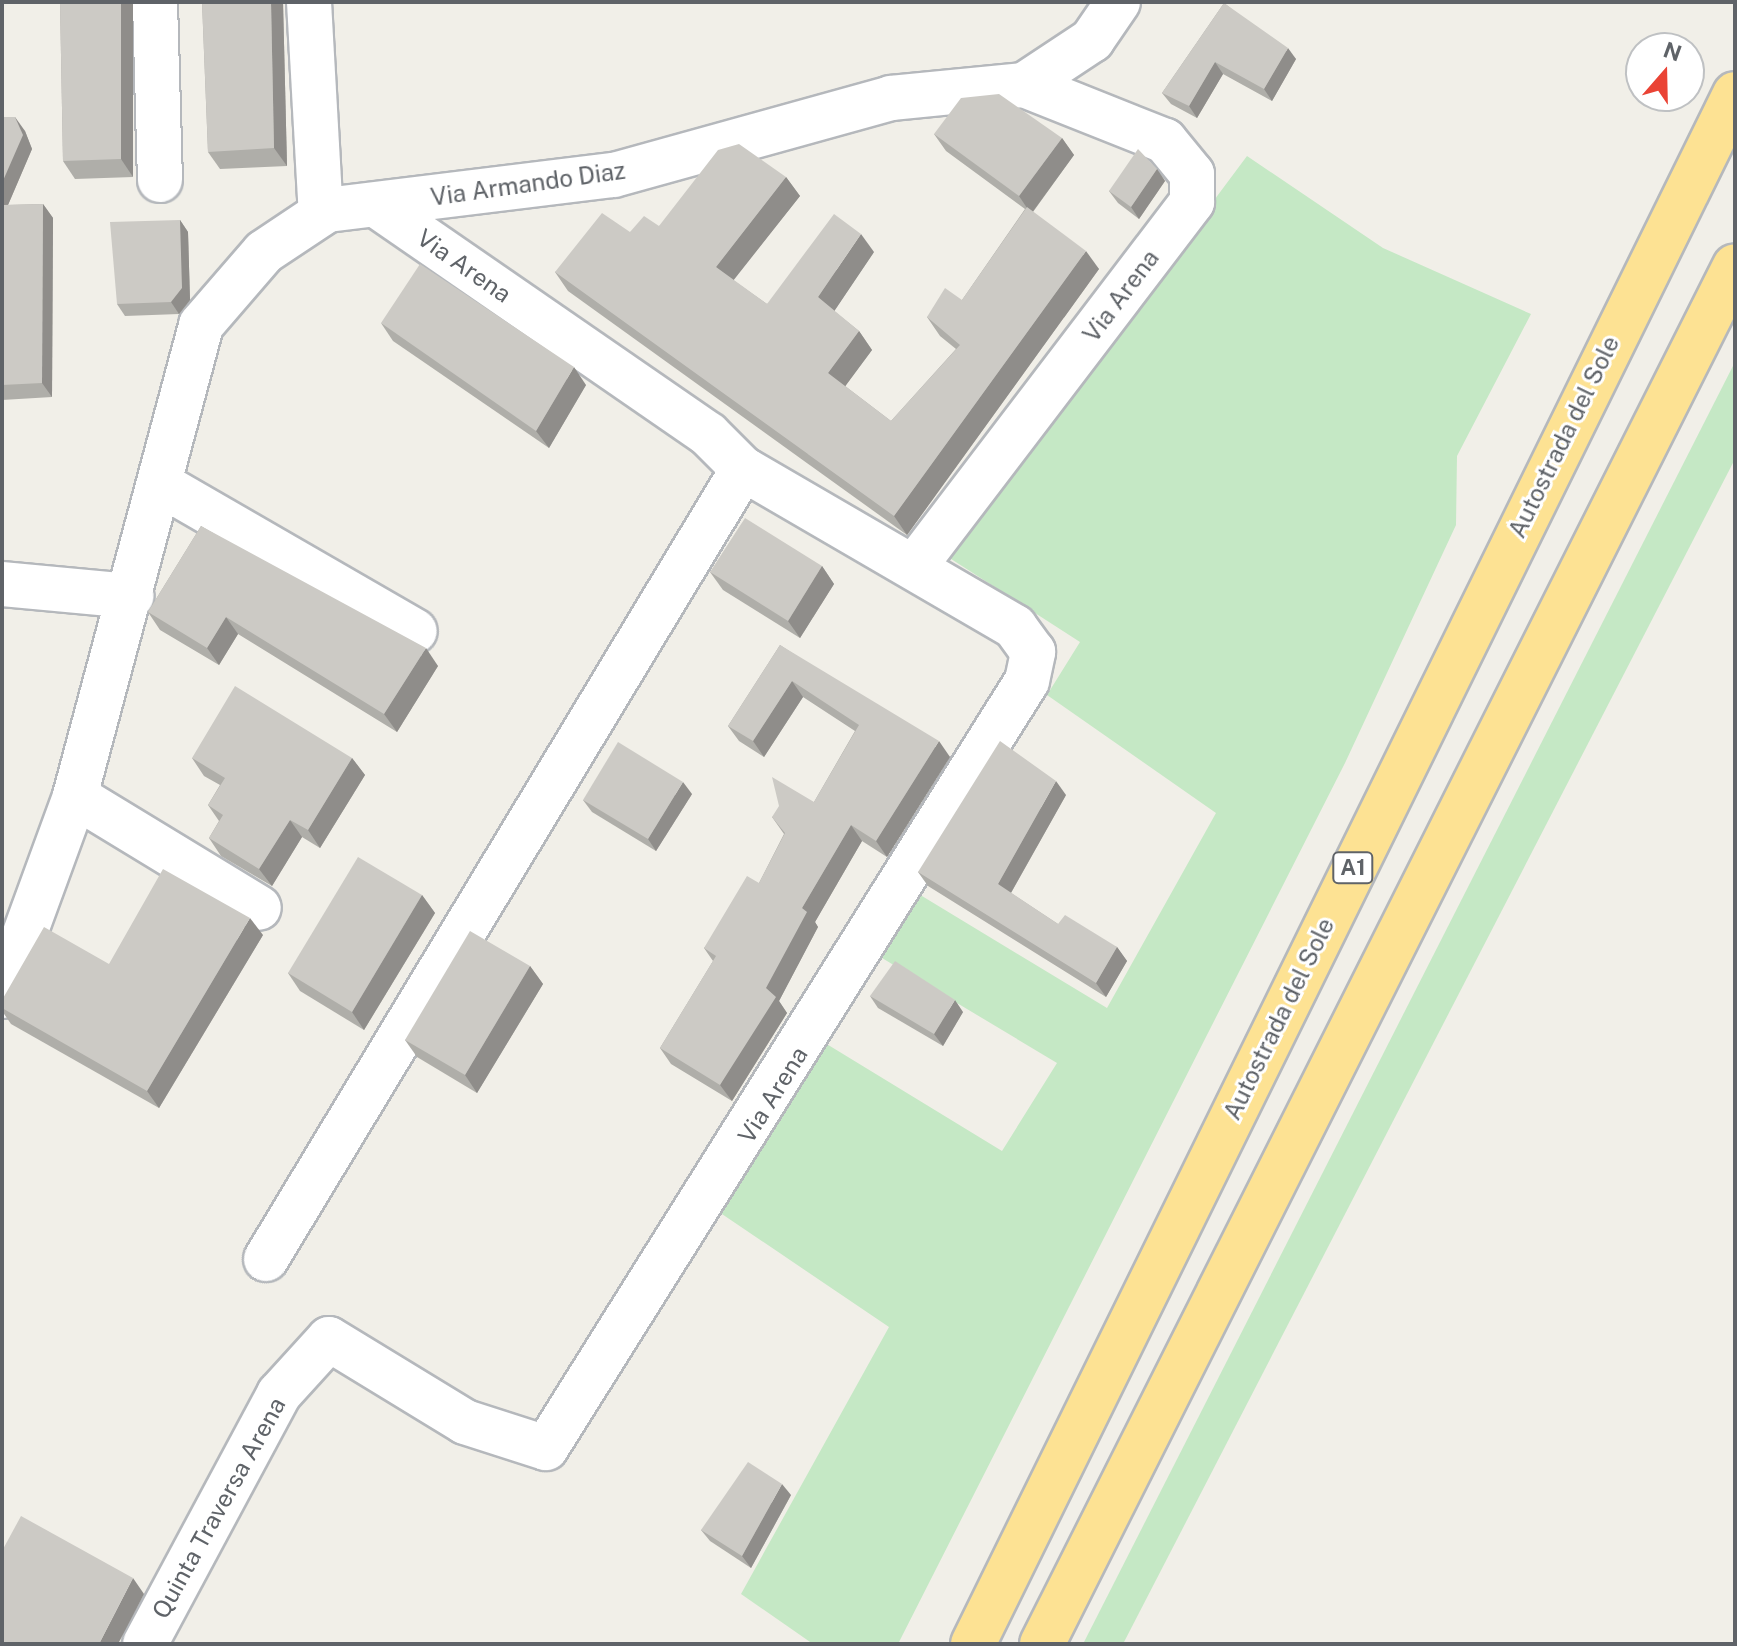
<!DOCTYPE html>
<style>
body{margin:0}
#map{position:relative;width:1737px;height:1646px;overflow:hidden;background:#f1efe8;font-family:"Public Sans",sans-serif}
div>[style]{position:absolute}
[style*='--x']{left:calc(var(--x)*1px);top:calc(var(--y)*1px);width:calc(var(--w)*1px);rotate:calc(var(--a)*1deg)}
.green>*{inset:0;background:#c5e8c5}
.roads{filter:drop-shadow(2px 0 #b5b8bc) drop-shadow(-2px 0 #b5b8bc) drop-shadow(0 2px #b5b8bc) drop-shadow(0 -2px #b5b8bc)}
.minor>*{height:44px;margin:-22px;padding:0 22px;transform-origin:22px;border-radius:22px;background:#fff}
.highway>*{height:44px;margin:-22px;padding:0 22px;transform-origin:22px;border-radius:22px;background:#fde293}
.wall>*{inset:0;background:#afaea9}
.shaded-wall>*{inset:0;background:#8f8d8a}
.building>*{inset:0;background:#cccac5}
span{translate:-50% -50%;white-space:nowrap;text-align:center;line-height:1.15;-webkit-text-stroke:6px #fff;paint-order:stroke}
.shield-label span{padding:2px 6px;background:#fff;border:2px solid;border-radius:6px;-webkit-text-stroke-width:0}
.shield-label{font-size:22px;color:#5f6368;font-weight:700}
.street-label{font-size:24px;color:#5f6368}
.frame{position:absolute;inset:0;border:4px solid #5f6368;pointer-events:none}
.north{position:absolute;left:1625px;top:32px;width:80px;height:80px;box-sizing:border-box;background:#fff;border:2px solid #bfc1c3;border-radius:50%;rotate:20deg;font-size:22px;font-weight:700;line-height:32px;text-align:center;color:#5f6368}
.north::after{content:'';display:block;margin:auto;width:28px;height:36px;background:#ea4335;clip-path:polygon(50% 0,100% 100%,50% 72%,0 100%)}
</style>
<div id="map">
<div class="green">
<div style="clip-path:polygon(1247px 156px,1383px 248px,1531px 314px,1457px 456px,1456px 525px,1345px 763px,898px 1644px,813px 1644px,741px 1594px,889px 1327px,716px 1210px,825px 1043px,1002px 1151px,1057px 1063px,877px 955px,917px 893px,1107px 1008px,1216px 813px,1047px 695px,1080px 642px,948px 557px)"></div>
<div style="clip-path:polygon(1735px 362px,1735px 459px,1123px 1644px,1083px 1644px)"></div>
</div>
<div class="roads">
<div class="minor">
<div style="--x:155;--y:2;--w:178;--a:88.4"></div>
<div style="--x:309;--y:2;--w:212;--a:86.8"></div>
<div style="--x:160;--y:484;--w:294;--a:30"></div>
<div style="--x:914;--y:567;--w:459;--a:-52.7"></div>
<div style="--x:1192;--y:202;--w:28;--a:-90"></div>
<div style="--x:1192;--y:174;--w:43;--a:-129.3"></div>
<div style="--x:1165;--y:141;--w:152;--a:-158.3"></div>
<div style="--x:2;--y:584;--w:130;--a:5.3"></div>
<div style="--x:75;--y:796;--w:215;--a:31.3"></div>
<div style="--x:2;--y:996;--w:213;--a:-69.9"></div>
<div style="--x:75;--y:796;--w:488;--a:-75"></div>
<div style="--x:201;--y:325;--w:96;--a:-49.2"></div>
<div style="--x:264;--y:252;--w:76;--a:-33.7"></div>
<div style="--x:327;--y:210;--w:289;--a:-7"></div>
<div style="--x:614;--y:175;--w:288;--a:-15.5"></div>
<div style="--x:891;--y:98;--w:134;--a:-5.6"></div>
<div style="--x:1024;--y:85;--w:82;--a:-33.5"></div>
<div style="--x:1092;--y:40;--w:46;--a:-55.6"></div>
<div style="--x:266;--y:1259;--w:923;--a:-58.88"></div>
<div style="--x:145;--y:1644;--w:284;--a:-61.8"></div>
<div style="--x:279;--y:1394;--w:74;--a:-47.7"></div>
<div style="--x:329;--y:1339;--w:159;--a:31.4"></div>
<div style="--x:465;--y:1422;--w:85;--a:17.8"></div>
<div style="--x:546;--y:1448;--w:905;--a:-57.91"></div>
<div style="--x:1027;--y:681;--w:30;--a:-78"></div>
<div style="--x:1033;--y:652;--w:31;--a:-126"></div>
<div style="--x:1015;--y:627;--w:315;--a:-149.8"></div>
<div style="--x:743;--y:469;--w:49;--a:-135"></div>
<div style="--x:708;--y:434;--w:402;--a:-145.4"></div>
</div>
<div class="highway">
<div style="--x:973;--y:1644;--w:1727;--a:-63.82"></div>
<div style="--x:1042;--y:1644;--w:1542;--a:-63.3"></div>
</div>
</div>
<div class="wall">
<div style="clip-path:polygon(60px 2px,133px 177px,75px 179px,63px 161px)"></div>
<div style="clip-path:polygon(202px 2px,283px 2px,287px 166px,220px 169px,208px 152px)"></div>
<div style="clip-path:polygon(1224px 3px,1296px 59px,1272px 101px,1223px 74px,1197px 118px,1171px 104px,1162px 93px)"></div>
<div style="clip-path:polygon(2px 117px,25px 131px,32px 149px,8px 205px,43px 204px,53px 218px,52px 397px,2px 400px)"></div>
<div style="clip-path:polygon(934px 134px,1062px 138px,1074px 155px,1033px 212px,1099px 269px,907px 535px,568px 291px,555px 272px,630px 232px,659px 226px,786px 177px,800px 196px,733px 280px,767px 304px,874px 252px,834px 311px,859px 331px,872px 350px,845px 386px,891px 421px,956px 349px,940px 336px,927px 317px,962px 300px,1025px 209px,946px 151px)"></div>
<div style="clip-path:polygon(1157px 169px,1165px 181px,1139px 219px,1118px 203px,1109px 191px)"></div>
<div style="clip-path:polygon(180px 220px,188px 232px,190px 300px,179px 314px,125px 316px,117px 304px)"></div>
<div style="clip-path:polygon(381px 323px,586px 385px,549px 448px,393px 341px)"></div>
<div style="clip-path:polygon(201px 526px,438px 666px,397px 732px,238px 634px,219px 665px,160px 630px,148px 612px)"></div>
<div style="clip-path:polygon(822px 566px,834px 584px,800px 638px,723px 590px,710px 572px)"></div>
<div style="clip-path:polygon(780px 645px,950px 757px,887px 857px,862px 841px,815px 922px,818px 927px,779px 1001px,787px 1013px,732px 1101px,671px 1064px,660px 1048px,713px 961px,704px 948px,759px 883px,784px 834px,772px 817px,814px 802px,855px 731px,803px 697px,764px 757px,739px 741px,728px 726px)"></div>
<div style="clip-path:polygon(192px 758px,352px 758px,365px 775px,320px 848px,302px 837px,272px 886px,221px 856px,209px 838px,219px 821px,208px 805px,220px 785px,204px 776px)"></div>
<div style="clip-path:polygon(692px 794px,656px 851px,592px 812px,583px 800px)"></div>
<div style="clip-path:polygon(1066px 795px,1011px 893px,1058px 924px,1117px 947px,1127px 961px,1106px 997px,928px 886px,918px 872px)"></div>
<div style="clip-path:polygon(422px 895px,435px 913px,364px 1030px,300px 991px,288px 973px)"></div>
<div style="clip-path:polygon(263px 935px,159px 1108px,11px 1024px,2px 1011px,2px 1000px,109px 964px)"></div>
<div style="clip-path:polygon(530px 966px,543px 984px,477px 1093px,417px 1057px,405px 1040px)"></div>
<div style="clip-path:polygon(870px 996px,963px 1012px,943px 1046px,878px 1008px)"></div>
<div style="clip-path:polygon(791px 1495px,751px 1568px,710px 1541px,701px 1530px)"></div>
</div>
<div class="shaded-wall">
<div style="clip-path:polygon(121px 2px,133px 2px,133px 177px,121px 159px)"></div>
<div style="clip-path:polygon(271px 2px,283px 2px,287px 166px,274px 148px)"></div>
<div style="clip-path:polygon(1288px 48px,1296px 59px,1272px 101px,1264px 89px)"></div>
<div style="clip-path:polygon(1215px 62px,1223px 74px,1197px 118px,1189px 106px)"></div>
<div style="clip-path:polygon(15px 117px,25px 131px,32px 149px,2px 219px,2px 183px)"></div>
<div style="clip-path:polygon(1062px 138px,1074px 155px,1031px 214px,1019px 196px)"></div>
<div style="clip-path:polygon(1157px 169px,1165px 181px,1139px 219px,1131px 207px)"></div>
<div style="clip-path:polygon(786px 177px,800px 196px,729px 286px,716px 267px)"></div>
<div style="clip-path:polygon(43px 204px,53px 218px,52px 397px,42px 383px)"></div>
<div style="clip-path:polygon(180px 220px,188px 232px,190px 300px,179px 314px,171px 302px)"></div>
<div style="clip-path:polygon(861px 234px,874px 252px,831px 316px,818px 297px)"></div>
<div style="clip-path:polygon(1086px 251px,1099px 269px,907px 535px,894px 516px)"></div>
<div style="clip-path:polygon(859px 331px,872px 350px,841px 392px,828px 373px)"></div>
<div style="clip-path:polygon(574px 367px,586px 385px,549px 448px,536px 431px)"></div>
<div style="clip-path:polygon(822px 566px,834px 584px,800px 638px,788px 621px)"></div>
<div style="clip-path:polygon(226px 617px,238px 634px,219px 665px,207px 648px)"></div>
<div style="clip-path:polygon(426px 648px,438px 666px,397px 732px,384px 714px)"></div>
<div style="clip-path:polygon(792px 681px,803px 697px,764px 757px,753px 741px)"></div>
<div style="clip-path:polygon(939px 741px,950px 757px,887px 857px,876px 841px)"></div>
<div style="clip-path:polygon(352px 758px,365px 775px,320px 848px,308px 830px)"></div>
<div style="clip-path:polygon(1056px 781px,1066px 795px,1008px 898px,998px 884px)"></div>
<div style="clip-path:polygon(683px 782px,692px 794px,656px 851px,648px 839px)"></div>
<div style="clip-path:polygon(290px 820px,302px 837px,272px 886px,259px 869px)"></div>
<div style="clip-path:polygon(851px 825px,862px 841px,815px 922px,818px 927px,779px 1001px,787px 1013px,732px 1101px,720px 1085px,802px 908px)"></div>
<div style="clip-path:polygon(422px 895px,435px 913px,364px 1030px,352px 1012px)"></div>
<div style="clip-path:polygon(250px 918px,263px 935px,159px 1108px,147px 1091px)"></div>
<div style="clip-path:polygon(1117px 947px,1127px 961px,1106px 997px,1096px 983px)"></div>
<div style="clip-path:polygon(530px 966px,543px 984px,477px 1093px,465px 1075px)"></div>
<div style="clip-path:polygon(955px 1000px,963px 1012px,943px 1046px,934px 1034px)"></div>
<div style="clip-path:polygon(782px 1484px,791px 1495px,751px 1568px,742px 1556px)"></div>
<div style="clip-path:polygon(133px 1578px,144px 1594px,118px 1644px,99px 1644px)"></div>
</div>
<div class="building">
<div style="clip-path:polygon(60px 2px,121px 2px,121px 159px,63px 161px)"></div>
<div style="clip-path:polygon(202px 2px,271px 2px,274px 148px,208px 152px)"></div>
<div style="clip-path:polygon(1224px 3px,1288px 48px,1264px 89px,1215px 62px,1189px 106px,1162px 93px)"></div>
<div style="clip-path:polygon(999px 94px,1062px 138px,1019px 196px,934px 134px,961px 98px)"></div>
<div style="clip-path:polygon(2px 117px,15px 117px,23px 135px,2px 183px)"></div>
<div style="clip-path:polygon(739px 144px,786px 177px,716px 267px,767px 304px,834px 214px,861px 234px,818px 297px,859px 331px,828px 373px,891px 421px,960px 345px,927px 317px,945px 288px,962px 300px,1027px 207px,1086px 251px,894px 516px,555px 272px,602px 213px,630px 232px,644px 216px,659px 226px,718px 150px)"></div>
<div style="clip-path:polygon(1138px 149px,1157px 169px,1131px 207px,1109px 191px)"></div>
<div style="clip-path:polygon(43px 204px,42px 383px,2px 385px,2px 205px)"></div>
<div style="clip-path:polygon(180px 220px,182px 288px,171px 302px,117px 304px,110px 222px)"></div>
<div style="clip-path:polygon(420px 264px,574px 367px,536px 431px,381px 323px)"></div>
<div style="clip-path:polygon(745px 518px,822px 566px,788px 621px,710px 572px)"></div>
<div style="clip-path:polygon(201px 526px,426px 648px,384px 714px,226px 617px,207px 648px,148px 612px)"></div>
<div style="clip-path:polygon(780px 645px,939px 741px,876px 841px,851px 825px,802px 908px,807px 912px,766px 988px,776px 997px,720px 1085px,660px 1048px,716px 956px,704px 948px,747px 876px,759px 883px,785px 833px,772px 817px,779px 806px,772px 777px,814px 802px,859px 725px,792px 681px,753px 741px,728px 726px)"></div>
<div style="clip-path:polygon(235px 686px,352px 758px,308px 830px,290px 820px,259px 869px,209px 838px,223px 815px,208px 805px,225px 778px,192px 758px)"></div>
<div style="clip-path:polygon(1000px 741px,1056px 781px,998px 884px,1058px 924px,1065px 915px,1117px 947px,1096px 983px,918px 872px)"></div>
<div style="clip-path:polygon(618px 742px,683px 782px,648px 839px,583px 800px)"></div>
<div style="clip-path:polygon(358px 857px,422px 895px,352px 1012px,288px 973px)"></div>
<div style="clip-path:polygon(163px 869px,250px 918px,147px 1091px,2px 1008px,2px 1000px,44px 927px,109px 964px)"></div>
<div style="clip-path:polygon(470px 931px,530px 966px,465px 1075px,405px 1040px)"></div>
<div style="clip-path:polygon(895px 961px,955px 1000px,934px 1034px,870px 996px)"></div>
<div style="clip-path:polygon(748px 1462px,782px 1484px,742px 1556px,701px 1530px)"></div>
<div style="clip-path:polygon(21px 1516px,133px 1578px,99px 1644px,2px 1644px,2px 1551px)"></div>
</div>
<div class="shield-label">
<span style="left:1353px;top:868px">A1</span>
</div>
<div class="street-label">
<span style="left:528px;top:184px;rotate:-8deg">Via Armando Diaz</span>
<span style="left:464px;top:266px;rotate:35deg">Via Arena</span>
<span style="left:1121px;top:296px;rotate:-53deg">Via Arena</span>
<span style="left:1564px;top:437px;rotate:-64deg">Autostrada del Sole</span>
<span style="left:1279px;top:1019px;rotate:-64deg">Autostrada del Sole</span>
<span style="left:773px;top:1095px;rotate:-58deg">Via Arena</span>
<span style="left:219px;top:1508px;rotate:-61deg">Quinta Traversa Arena</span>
</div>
<div class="frame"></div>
<div class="north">N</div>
</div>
